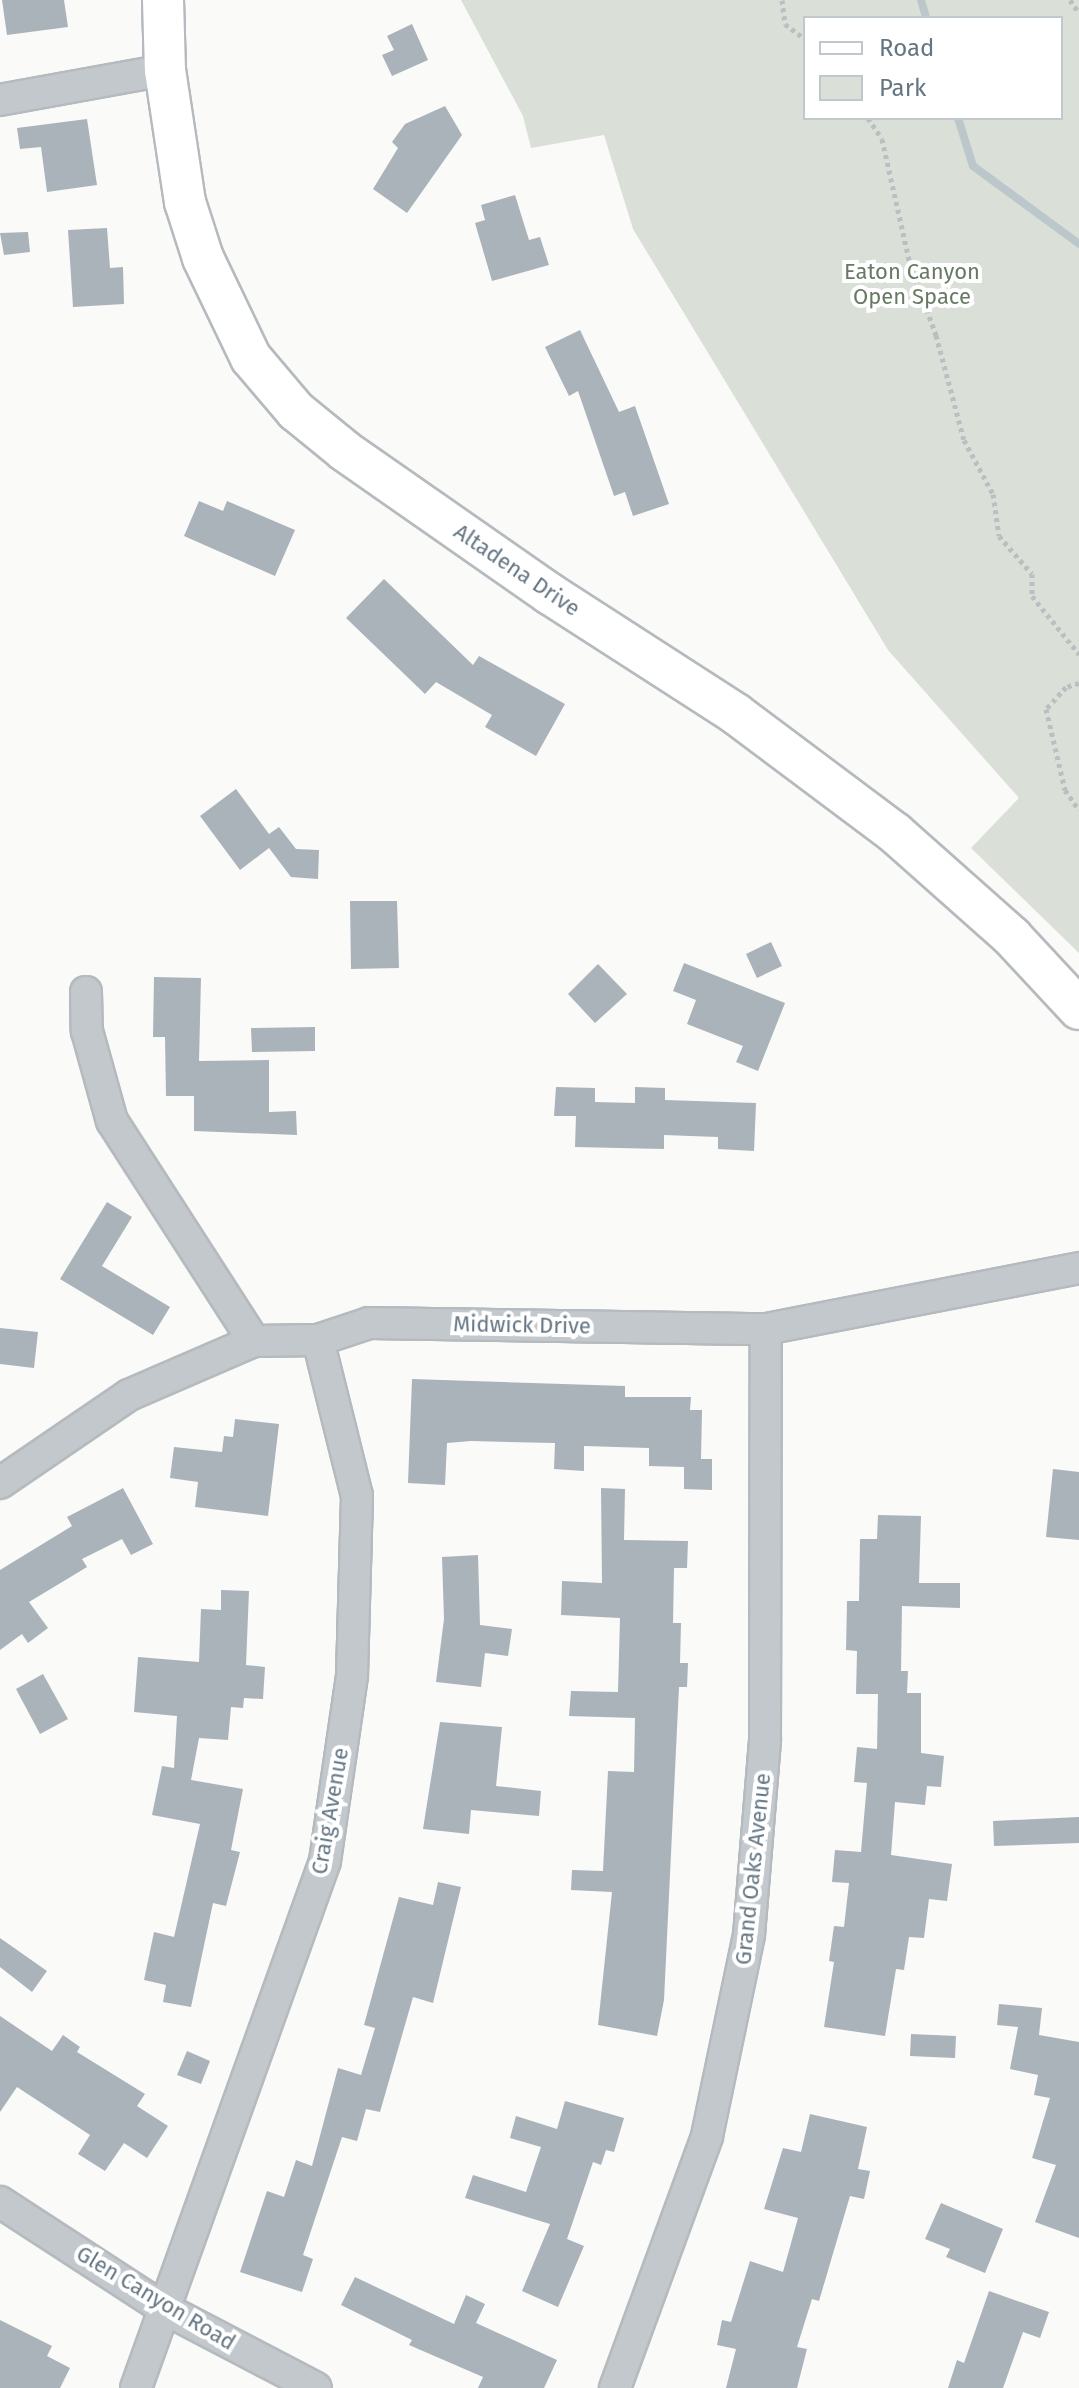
<!DOCTYPE html>
<style>
body{margin:0}
#map{position:relative;width:1079px;height:2388px;overflow:hidden;background:#fafaf8;font-family:"Fira Sans",sans-serif}
div>[style]{position:absolute}
[style*='--x']{left:calc(var(--x)*1px);top:calc(var(--y)*1px);width:calc(var(--w)*1px);rotate:calc(var(--a)*1deg)}
.green>*{inset:0;background:#dadfd7}
.stream>*{height:8px;margin:-4px;padding:0 4px;transform-origin:4px;border-radius:4px;background:#bbc7cb}
.building>*{inset:0;background:#aab3b9}
.path>*{height:5px;margin-top:-2.5px;transform-origin:0;background:repeating-linear-gradient(90deg,#bbbfc2 0 4px,transparent 0 8px)}
.roads{filter:drop-shadow(2px 0 #b5babe) drop-shadow(-2px 0 #b5babe) drop-shadow(0 2px #b5babe) drop-shadow(0 -2px #b5babe)}
.minor>*{height:30px;margin:-15px;padding:0 15px;transform-origin:15px;border-radius:15px;background:#c3c8cc}
.major>*{height:40px;margin:-20px;padding:0 20px;transform-origin:20px;border-radius:20px;background:#fff}
span{translate:-50% -50%;white-space:nowrap;text-align:center;line-height:1.15;-webkit-text-stroke:8px #fff;paint-order:stroke}
.park-label{font-size:22px;color:#687a64}
.street-label{font-size:22px;color:#657683}
.legend{position:absolute;left:803px;top:16px;width:260px;height:104px;box-sizing:border-box;background:#fff;border:2px solid #c1c8cd;margin:0;padding:10px 14px;list-style:none;font-size:24px;color:#657683}
.legend li{display:flex;align-items:center;gap:16px;height:40px}
.legend b{width:40px;border:2px solid #c1c8cd}
</style>
<div id="map">
<div class="green">
<div style="clip-path:polygon(evenodd,461px 0,1079px 0,1079px 953px,971px 848px,1019px 798px,888px 650px,633px 229px,604px 135px,531px 148px,523px 116px,461px 0,1061px 18px,1061px 118px,805px 118px,805px 18px,1061px 18px)"></div>
</div>
<div class="stream">
<div style="--x:921;--y:0;--w:19;--a:74"></div>
<div style="--x:958;--y:118;--w:50;--a:72.6"></div>
<div style="--x:973;--y:166;--w:132;--a:36.3"></div>
</div>
<div class="building">
<div style="clip-path:polygon(2px 0,64px 0,68px 27px,7px 35px)"></div>
<div style="clip-path:polygon(412px 24px,428px 60px,392px 76px,382px 55px,394px 50px,387px 36px)"></div>
<div style="clip-path:polygon(445px 106px,462px 135px,407px 213px,373px 189px,398px 148px,392px 142px,405px 124px)"></div>
<div style="clip-path:polygon(87px 119px,97px 185px,47px 192px,41px 147px,20px 149px,17px 128px)"></div>
<div style="clip-path:polygon(515px 195px,529px 240px,540px 237px,549px 265px,492px 281px,475px 223px,485px 220px,481px 205px)"></div>
<div style="clip-path:polygon(107px 228px,110px 268px,123px 267px,124px 304px,73px 307px,68px 230px)"></div>
<div style="clip-path:polygon(28px 232px,30px 252px,4px 255px,0 233px)"></div>
<div style="clip-path:polygon(580px 330px,619px 412px,635px 406px,669px 504px,633px 516px,625px 492px,614px 496px,578px 391px,569px 396px,545px 347px)"></div>
<div style="clip-path:polygon(199px 501px,223px 511px,227px 501px,295px 530px,275px 576px,184px 536px)"></div>
<div style="clip-path:polygon(384px 579px,473px 665px,479px 656px,565px 704px,536px 756px,485px 727px,492px 715px,436px 682px,425px 694px,346px 618px)"></div>
<div style="clip-path:polygon(236px 789px,269px 834px,279px 827px,296px 849px,319px 850px,318px 879px,291px 877px,269px 848px,240px 870px,200px 816px)"></div>
<div style="clip-path:polygon(350px 901px,397px 901px,399px 968px,351px 969px)"></div>
<div style="clip-path:polygon(771px 942px,782px 966px,757px 978px,746px 954px)"></div>
<div style="clip-path:polygon(684px 963px,785px 1003px,758px 1071px,736px 1062px,743px 1046px,687px 1024px,696px 1000px,673px 991px)"></div>
<div style="clip-path:polygon(598px 964px,627px 994px,595px 1023px,568px 994px)"></div>
<div style="clip-path:polygon(154px 977px,201px 978px,199px 1061px,269px 1060px,269px 1112px,296px 1111px,297px 1135px,194px 1131px,194px 1096px,166px 1096px,165px 1037px,153px 1037px)"></div>
<div style="clip-path:polygon(315px 1027px,315px 1051px,252px 1052px,251px 1028px)"></div>
<div style="clip-path:polygon(556px 1087px,595px 1088px,595px 1102px,635px 1103px,635px 1087px,665px 1088px,665px 1100px,756px 1103px,754px 1151px,718px 1149px,718px 1137px,664px 1135px,664px 1149px,575px 1147px,576px 1116px,554px 1116px)"></div>
<div style="clip-path:polygon(107px 1202px,132px 1217px,102px 1266px,170px 1307px,153px 1335px,60px 1279px)"></div>
<div style="clip-path:polygon(0 1328px,38px 1332px,34px 1368px,0 1364px)"></div>
<div style="clip-path:polygon(412px 1379px,625px 1386px,625px 1397px,691px 1397px,690px 1410px,702px 1410px,701px 1459px,712px 1459px,712px 1490px,684px 1489px,684px 1467px,649px 1466px,649px 1448px,584px 1446px,584px 1471px,554px 1469px,555px 1443px,471px 1441px,447px 1443px,445px 1485px,408px 1483px)"></div>
<div style="clip-path:polygon(235px 1419px,279px 1424px,268px 1516px,195px 1507px,198px 1482px,170px 1478px,174px 1447px,222px 1452px,224px 1436px,233px 1437px)"></div>
<div style="clip-path:polygon(1053px 1469px,1079px 1472px,1079px 1540px,1046px 1537px)"></div>
<div style="clip-path:polygon(123px 1488px,153px 1544px,131px 1555px,122px 1539px,82px 1559px,87px 1567px,29px 1602px,48px 1628px,28px 1643px,22px 1634px,0 1650px,0 1570px,72px 1526px,67px 1517px)"></div>
<div style="clip-path:polygon(601px 1488px,625px 1489px,624px 1540px,688px 1541px,687px 1568px,674px 1568px,673px 1623px,681px 1623px,680px 1663px,688px 1663px,687px 1687px,679px 1687px,664px 2000px,657px 2036px,598px 2025px,612px 1892px,571px 1890px,572px 1870px,603px 1871px,608px 1771px,634px 1772px,635px 1718px,569px 1716px,571px 1691px,618px 1692px,620px 1618px,561px 1615px,562px 1581px,602px 1583px)"></div>
<div style="clip-path:polygon(878px 1515px,921px 1516px,919px 1583px,960px 1583px,960px 1608px,902px 1606px,901px 1671px,908px 1671px,907px 1693px,921px 1693px,921px 1753px,944px 1756px,941px 1787px,927px 1786px,925px 1805px,895px 1802px,891px 1855px,952px 1864px,947px 1901px,929px 1899px,924px 1938px,909px 1937px,904px 1970px,896px 1969px,885px 2036px,824px 2027px,834px 1962px,829px 1961px,834px 1926px,844px 1927px,849px 1883px,832px 1882px,835px 1850px,861px 1852px,867px 1783px,854px 1782px,857px 1747px,877px 1749px,878px 1694px,856px 1694px,857px 1651px,846px 1650px,847px 1601px,859px 1601px,860px 1539px,877px 1539px)"></div>
<div style="clip-path:polygon(478px 1555px,480px 1625px,512px 1629px,508px 1656px,485px 1653px,481px 1687px,436px 1682px,444px 1619px,442px 1557px)"></div>
<div style="clip-path:polygon(221px 1590px,249px 1591px,246px 1665px,265px 1667px,263px 1699px,244px 1698px,243px 1708px,231px 1707px,228px 1740px,199px 1738px,191px 1780px,243px 1789px,231px 1850px,240px 1852px,226px 1906px,213px 1903px,191px 2007px,163px 2002px,166px 1985px,144px 1980px,154px 1932px,174px 1937px,200px 1824px,152px 1815px,162px 1766px,174px 1768px,177px 1716px,134px 1712px,138px 1657px,199px 1662px,201px 1609px,221px 1610px)"></div>
<div style="clip-path:polygon(43px 1674px,68px 1719px,40px 1734px,16px 1689px)"></div>
<div style="clip-path:polygon(440px 1722px,502px 1727px,496px 1786px,541px 1791px,539px 1816px,471px 1810px,469px 1834px,423px 1829px)"></div>
<div style="clip-path:polygon(1079px 1817px,1079px 1843px,994px 1846px,993px 1821px)"></div>
<div style="clip-path:polygon(438px 1882px,461px 1887px,433px 2003px,413px 1997px,380px 2112px,366px 2109px,357px 2141px,342px 2137px,303px 2255px,313px 2259px,302px 2292px,240px 2272px,267px 2191px,284px 2197px,296px 2160px,312px 2166px,338px 2068px,361px 2075px,375px 2028px,364px 2025px,399px 1897px,433px 1905px)"></div>
<div style="clip-path:polygon(0 1938px,47px 1971px,32px 1992px,0 1967px)"></div>
<div style="clip-path:polygon(999px 2004px,1042px 2008px,1039px 2035px,1079px 2042px,1079px 2238px,1035px 2222px,1056px 2165px,1032px 2158px,1050px 2098px,1034px 2095px,1038px 2075px,1010px 2069px,1018px 2027px,997px 2025px)"></div>
<div style="clip-path:polygon(0 2016px,52px 2051px,63px 2035px,80px 2047px,77px 2052px,145px 2094px,137px 2106px,168px 2126px,147px 2158px,124px 2143px,105px 2171px,78px 2154px,90px 2135px,17px 2087px,0 2112px)"></div>
<div style="clip-path:polygon(911px 2034px,956px 2036px,955px 2058px,910px 2056px)"></div>
<div style="clip-path:polygon(187px 2051px,210px 2061px,201px 2084px,177px 2075px)"></div>
<div style="clip-path:polygon(565px 2101px,624px 2118px,614px 2152px,606px 2150px,601px 2165px,593px 2162px,567px 2239px,584px 2246px,558px 2307px,522px 2291px,550px 2224px,465px 2198px,473px 2175px,526px 2192px,541px 2147px,510px 2138px,516px 2116px,557px 2129px)"></div>
<div style="clip-path:polygon(810px 2114px,867px 2127px,858px 2169px,870px 2171px,864px 2199px,850px 2196px,819px 2301px,812px 2299px,797px 2347px,807px 2349px,797px 2388px,726px 2388px,736px 2349px,717px 2345px,722px 2320px,731px 2322px,750px 2261px,783px 2272px,798px 2218px,764px 2209px,783px 2148px,801px 2152px)"></div>
<div style="clip-path:polygon(941px 2203px,1003px 2229px,985px 2273px,946px 2257px,950px 2249px,925px 2239px)"></div>
<div style="clip-path:polygon(355px 2277px,454px 2324px,466px 2295px,485px 2304px,476px 2323px,557px 2360px,544px 2388px,478px 2388px,483px 2377px,409px 2345px,412px 2340px,341px 2305px)"></div>
<div style="clip-path:polygon(989px 2291px,1049px 2312px,1040px 2338px,1023px 2332px,1003px 2388px,948px 2388px,957px 2360px,964px 2363px)"></div>
<div style="clip-path:polygon(0 2320px,52px 2346px,47px 2356px,70px 2368px,60px 2388px,0 2388px)"></div>
</div>
<div class="path">
<div style="--x:782;--y:0;--w:24;--a:83"></div>
<div style="--x:785;--y:24;--w:25;--a:37"></div>
<div style="--x:1070;--y:0;--w:16;--a:55"></div>
<div style="--x:868;--y:118;--w:25;--a:56"></div>
<div style="--x:882;--y:139;--w:128;--a:77.4"></div>
<div style="--x:910;--y:264;--w:76;--a:69.9"></div>
<div style="--x:936;--y:335;--w:109;--a:75.1"></div>
<div style="--x:964;--y:440;--w:61;--a:61.8"></div>
<div style="--x:993;--y:494;--w:42;--a:81.9"></div>
<div style="--x:999;--y:536;--w:50;--a:49"></div>
<div style="--x:1032;--y:574;--w:22;--a:90"></div>
<div style="--x:1032;--y:596;--w:75;--a:51"></div>
<div style="--x:1079;--y:683;--w:14;--a:163"></div>
<div style="--x:1066;--y:687;--w:30;--a:132"></div>
<div style="--x:1046;--y:709;--w:83;--a:76.8"></div>
<div style="--x:1065;--y:790;--w:24;--a:55"></div>
</div>
<div class="roads">
<div class="minor">
<div style="--x:0;--y:100;--w:168;--a:-10.3"></div>
<div style="--x:86;--y:992;--w:39;--a:89"></div>
<div style="--x:87;--y:1031;--w:93;--a:74.5"></div>
<div style="--x:112;--y:1121;--w:262;--a:57.2"></div>
<div style="--x:0;--y:1483;--w:156;--a:-34.3"></div>
<div style="--x:129;--y:1395;--w:136;--a:-23.4"></div>
<div style="--x:254;--y:1341;--w:64;--a:-0.9"></div>
<div style="--x:318;--y:1340;--w:54;--a:-18.4"></div>
<div style="--x:369;--y:1323;--w:397;--a:0.9"></div>
<div style="--x:766;--y:1329;--w:319;--a:-11"></div>
<div style="--x:0;--y:2202;--w:197;--a:33"></div>
<div style="--x:165;--y:2309;--w:170;--a:27.6"></div>
<div style="--x:136;--y:2388;--w:560;--a:-70.27"></div>
<div style="--x:325;--y:1861;--w:188;--a:-81.7"></div>
<div style="--x:352;--y:1675;--w:179;--a:-88.4"></div>
<div style="--x:357;--y:1496;--w:161;--a:-104"></div>
<div style="--x:615;--y:2388;--w:268;--a:-69.9"></div>
<div style="--x:707;--y:2136;--w:205;--a:-78.2"></div>
<div style="--x:749;--y:1935;--w:197;--a:-85.3"></div>
<div style="--x:765;--y:1739;--w:410;--a:-89.9"></div>
</div>
<div class="major">
<div style="--x:163;--y:0;--w:70;--a:88.4"></div>
<div style="--x:165;--y:70;--w:134;--a:81.4"></div>
<div style="--x:185;--y:202;--w:59;--a:72.2"></div>
<div style="--x:203;--y:258;--w:111;--a:64.4"></div>
<div style="--x:251;--y:358;--w:70;--a:49.7"></div>
<div style="--x:296;--y:411;--w:63;--a:39.2"></div>
<div style="--x:345;--y:451;--w:250;--a:34.9"></div>
<div style="--x:550;--y:594;--w:221;--a:32.8"></div>
<div style="--x:736;--y:714;--w:199;--a:36.8"></div>
<div style="--x:895;--y:833;--w:157;--a:41.6"></div>
<div style="--x:1012;--y:937;--w:98;--a:47.1"></div>
</div>
</div>
<div class="park-label">
<span style="left:912px;top:284px">Eaton Canyon<br>Open Space</span>
</div>
<div class="street-label">
<span style="left:517px;top:570px;rotate:34deg">Altadena Drive</span>
<span style="left:522px;top:1325px;rotate:1deg">Midwick Drive</span>
<span style="left:330px;top:1811px;rotate:-80deg">Craig Avenue</span>
<span style="left:753px;top:1869px;rotate:-84deg">Grand Oaks Avenue</span>
<span style="left:156px;top:2298px;rotate:31deg">Glen Canyon Road</span>
</div>
<ul class="legend">
<li><b style="height:10px;background:#fff"></b>Road</li>
<li><b style="height:22px;background:#dadfd7"></b>Park</li>
</ul>
</div>
